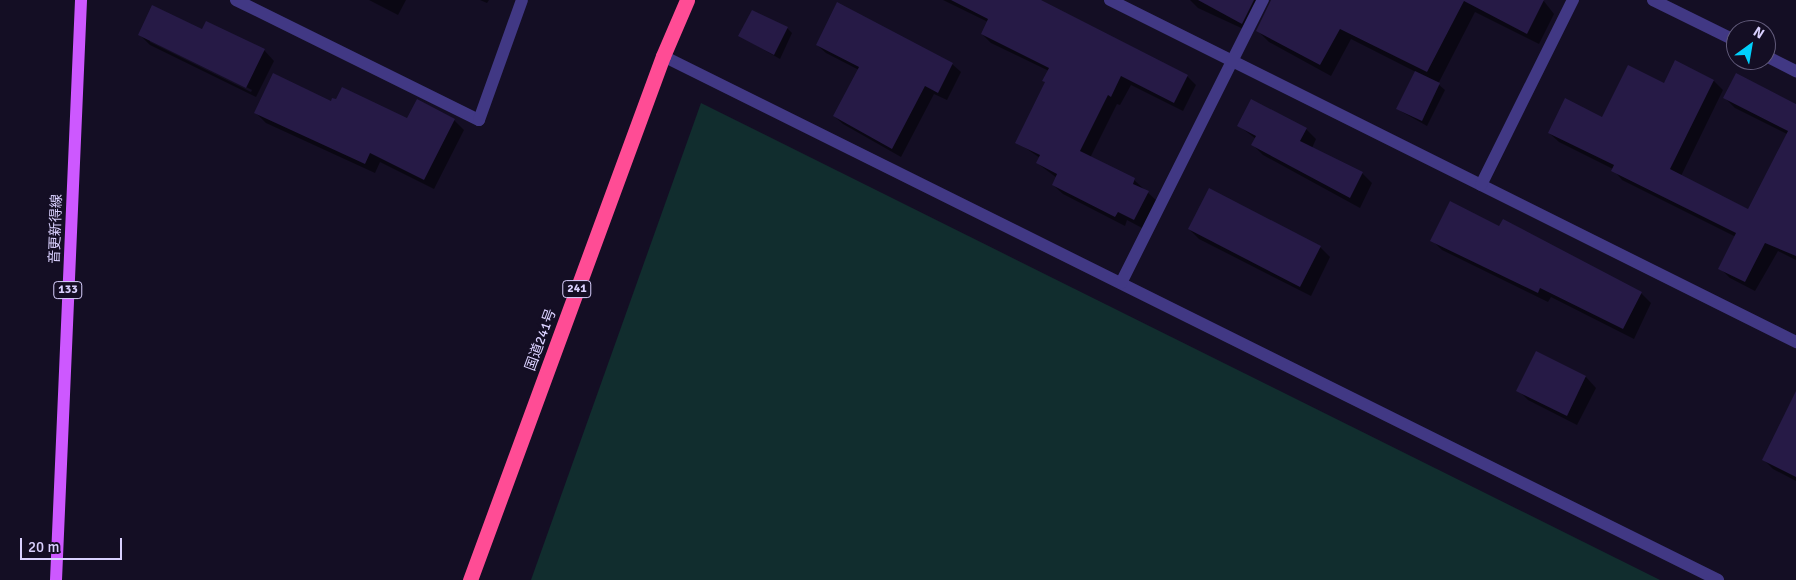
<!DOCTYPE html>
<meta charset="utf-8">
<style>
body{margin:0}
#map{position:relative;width:1796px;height:580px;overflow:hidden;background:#140e24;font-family:Signika,"Noto Sans JP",sans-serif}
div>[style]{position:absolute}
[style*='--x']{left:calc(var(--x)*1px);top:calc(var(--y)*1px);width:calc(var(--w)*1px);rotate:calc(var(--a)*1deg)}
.green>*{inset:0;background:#112d2e}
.shadow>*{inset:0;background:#0007}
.building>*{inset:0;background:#261a46}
.minor>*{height:12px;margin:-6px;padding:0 6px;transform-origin:6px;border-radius:6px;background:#413884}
.major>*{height:12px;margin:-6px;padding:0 6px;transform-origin:6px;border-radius:6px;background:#cd58ff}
.highway>*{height:15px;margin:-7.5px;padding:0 7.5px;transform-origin:7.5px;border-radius:7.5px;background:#ff4c95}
span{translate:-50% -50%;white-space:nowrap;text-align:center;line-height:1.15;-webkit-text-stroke:4.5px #140e24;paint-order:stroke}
.shield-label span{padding:1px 4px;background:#140e24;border:1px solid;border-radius:4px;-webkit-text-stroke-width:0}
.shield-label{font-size:12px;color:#dad1ff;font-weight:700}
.street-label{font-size:14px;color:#dad1ff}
.north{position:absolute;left:1726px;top:20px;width:50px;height:50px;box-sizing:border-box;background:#140e24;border:1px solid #635c7c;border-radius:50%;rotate:32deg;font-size:14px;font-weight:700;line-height:20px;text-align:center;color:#dad1ff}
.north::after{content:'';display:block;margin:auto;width:18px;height:22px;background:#00d0fc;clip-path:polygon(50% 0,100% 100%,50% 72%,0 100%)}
.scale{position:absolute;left:20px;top:538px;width:102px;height:22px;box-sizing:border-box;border:2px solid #dad1ff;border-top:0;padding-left:6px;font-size:15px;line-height:18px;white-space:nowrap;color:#dad1ff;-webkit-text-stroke:4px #140e24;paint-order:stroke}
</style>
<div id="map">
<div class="green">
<div style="clip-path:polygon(701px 103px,1660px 580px,531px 580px)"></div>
</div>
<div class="shadow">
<div style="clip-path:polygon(369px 0,406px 0,398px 15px)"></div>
<div style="clip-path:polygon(480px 0,489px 0,487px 3px)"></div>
<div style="clip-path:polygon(943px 0,1037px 0,1187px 76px,1196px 85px,1183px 111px,1131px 85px,1120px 105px,1117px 104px,1090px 158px,1134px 180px,1157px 201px,1144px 229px,1127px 220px,1125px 226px,1063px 194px,1053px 185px,1057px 178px,1037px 163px,1040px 158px,1017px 142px,1046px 83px,1049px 71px,991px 43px,982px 34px,988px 22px)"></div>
<div style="clip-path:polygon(1190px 0,1256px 0,1252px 33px,1198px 8px)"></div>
<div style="clip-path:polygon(1290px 0,1543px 0,1554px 14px,1539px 44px,1475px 12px,1438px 84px,1445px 90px,1427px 126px,1397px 109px,1416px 72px,1351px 39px,1331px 76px,1269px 42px,1258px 31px)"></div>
<div style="clip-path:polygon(787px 28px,792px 33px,780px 59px,740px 36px)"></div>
<div style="clip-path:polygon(evenodd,203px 31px,264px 50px,274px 61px,256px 97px,150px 45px,140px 35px,203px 31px,150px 39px,252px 90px,251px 92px,150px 42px,150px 39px)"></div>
<div style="clip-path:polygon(817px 45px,952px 64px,961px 72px,947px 100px,934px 94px,901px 157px,843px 124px,834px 116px,859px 70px,826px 53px)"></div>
<div style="clip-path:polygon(1737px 75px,1796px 104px,1796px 260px,1778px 251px,1755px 291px,1730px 278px,1720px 268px,1736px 237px,1622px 180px,1613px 169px,1559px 142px,1549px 133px,1602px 118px,1664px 85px,1714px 81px,1723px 90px,1681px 176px,1749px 210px,1787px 134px,1735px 108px,1725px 98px)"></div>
<div style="clip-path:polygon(331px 102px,408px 120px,454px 120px,464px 130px,434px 189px,380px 162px,375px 173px,266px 123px,256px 113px)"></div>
<div style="clip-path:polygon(1239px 126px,1306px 129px,1316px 139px,1312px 148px,1362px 173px,1372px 183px,1360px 208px,1263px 155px,1253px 145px,1256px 139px)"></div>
<div style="clip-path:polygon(1189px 229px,1320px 247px,1330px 257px,1311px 296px,1199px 239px)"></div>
<div style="clip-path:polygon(1432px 240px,1641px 293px,1651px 303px,1634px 339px,1551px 297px,1548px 302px,1442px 250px)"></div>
<div style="clip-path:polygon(1537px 353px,1586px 377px,1596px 388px,1577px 425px,1528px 400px,1518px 390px)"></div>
<div style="clip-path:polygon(1796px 411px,1796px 481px,1773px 469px,1763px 459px)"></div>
</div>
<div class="building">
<div style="clip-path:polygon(951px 0,1041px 0,1188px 75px,1174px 103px,1121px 76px,1111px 97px,1108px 95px,1080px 151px,1135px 178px,1133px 184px,1149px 191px,1134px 220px,1118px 212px,1115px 217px,1052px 185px,1057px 174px,1036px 163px,1040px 155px,1015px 143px,1045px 82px,1042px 81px,1049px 68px,981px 34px,988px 19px)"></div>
<div style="clip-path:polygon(1198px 0,1254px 0,1242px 24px)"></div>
<div style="clip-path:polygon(1271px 0,1544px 0,1527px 34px,1464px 1px,1427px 72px,1340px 29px,1320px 65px,1256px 31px)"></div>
<div style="clip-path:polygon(837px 2px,953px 63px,938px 93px,925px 86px,892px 149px,833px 116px,859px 67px,816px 45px)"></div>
<div style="clip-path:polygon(152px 5px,202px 29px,206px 21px,265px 49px,246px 88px,138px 35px)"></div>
<div style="clip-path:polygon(752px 10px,788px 27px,774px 55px,738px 36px)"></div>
<div style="clip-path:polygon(1675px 60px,1714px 80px,1670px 169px,1748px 209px,1788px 131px,1723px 98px,1736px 73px,1796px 104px,1796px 256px,1765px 243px,1745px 282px,1718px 269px,1736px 233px,1611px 171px,1614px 165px,1548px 133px,1565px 98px,1602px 117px,1628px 65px,1664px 83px)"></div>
<div style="clip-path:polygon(1415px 71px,1440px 83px,1422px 121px,1396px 109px)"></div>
<div style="clip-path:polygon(273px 73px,331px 101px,332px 98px,336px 99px,342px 87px,407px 118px,417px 99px,455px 119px,424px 180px,370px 153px,365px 164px,254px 113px)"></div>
<div style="clip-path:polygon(1251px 99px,1307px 128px,1300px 141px,1363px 172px,1350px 198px,1251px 145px,1256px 136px,1237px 126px)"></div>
<div style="clip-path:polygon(1209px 188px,1321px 246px,1300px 287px,1188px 229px)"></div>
<div style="clip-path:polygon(1450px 201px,1499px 226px,1503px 219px,1642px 292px,1623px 329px,1540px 288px,1538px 293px,1430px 241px)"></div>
<div style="clip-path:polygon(1536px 351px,1586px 376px,1567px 416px,1516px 391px)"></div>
<div style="clip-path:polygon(1796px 391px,1796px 477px,1762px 460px)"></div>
</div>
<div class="minor">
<div style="--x:236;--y:0;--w:271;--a:26.3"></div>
<div style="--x:479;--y:120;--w:127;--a:-70.3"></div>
<div style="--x:1110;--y:0;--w:767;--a:26.5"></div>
<div style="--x:1653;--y:0;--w:93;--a:26.3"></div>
<div style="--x:663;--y:56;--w:1178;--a:26.41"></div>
<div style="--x:1766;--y:56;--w:34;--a:27"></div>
<div style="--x:1481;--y:185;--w:207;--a:-63.6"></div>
<div style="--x:1121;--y:283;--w:317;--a:-63.4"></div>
</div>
<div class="major">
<div style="--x:56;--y:580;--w:581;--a:-87.53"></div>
</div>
<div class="highway">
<div style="--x:470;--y:580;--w:558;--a:-69.78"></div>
<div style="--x:663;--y:56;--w:61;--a:-66.8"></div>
</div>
<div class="shield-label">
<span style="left:577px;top:289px">241</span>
<span style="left:68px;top:290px">133</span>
</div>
<div class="street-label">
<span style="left:56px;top:229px;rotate:-88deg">音更新得線</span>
<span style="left:541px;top:340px;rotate:-70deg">国道241号</span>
</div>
<div class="north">N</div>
<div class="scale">20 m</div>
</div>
